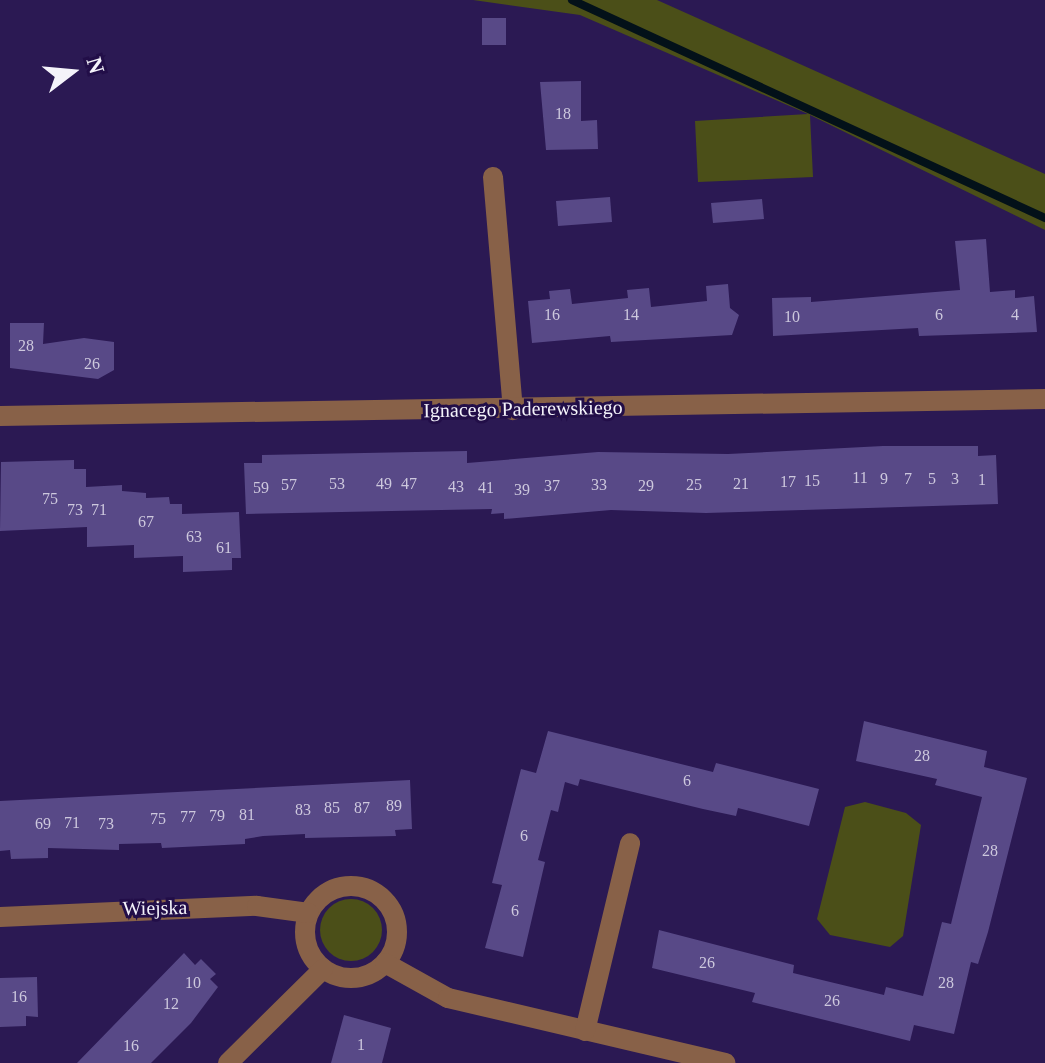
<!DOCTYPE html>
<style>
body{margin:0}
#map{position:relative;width:1045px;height:1063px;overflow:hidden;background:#2b1953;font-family:"Times New Roman",serif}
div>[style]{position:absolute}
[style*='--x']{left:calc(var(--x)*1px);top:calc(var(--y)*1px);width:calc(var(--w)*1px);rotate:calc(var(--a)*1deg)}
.green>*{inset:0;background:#4b4f18}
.round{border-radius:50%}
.stream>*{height:8px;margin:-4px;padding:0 4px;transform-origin:4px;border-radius:4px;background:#031119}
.building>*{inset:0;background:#584987}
.minor>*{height:20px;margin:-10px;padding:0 10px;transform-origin:10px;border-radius:10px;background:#886148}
.minor>.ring{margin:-10px;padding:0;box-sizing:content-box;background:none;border:20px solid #886148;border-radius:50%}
span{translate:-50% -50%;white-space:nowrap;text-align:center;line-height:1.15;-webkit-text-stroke:6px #220e48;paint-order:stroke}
.number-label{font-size:16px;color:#cdc8dd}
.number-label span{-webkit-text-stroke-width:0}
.street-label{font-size:20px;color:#f4f3fa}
.north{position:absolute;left:32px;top:32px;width:80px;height:80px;-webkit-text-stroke:6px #220e48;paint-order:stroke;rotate:74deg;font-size:22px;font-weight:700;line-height:32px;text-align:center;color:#f4f3fa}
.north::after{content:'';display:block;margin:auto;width:28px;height:36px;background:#f4f3fa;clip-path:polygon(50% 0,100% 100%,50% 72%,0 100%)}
</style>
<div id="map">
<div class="green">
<div style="clip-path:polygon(473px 0,657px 0,1045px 174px,1045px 230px,810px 115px,813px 177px,698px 182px,695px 121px,808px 114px,580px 15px)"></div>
<div style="clip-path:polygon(865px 802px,906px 813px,921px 825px,903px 936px,890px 947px,830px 935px,817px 919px,845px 807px)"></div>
<div class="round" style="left:320px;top:899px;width:62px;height:62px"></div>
</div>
<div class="stream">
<div style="--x:572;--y:0;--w:521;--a:24.74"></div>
</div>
<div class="building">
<div style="clip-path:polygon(482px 18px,506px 18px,506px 45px,482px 45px)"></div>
<div style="clip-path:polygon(581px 81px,581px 121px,597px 120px,598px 149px,546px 150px,540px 82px)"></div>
<div style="clip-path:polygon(610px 197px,612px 222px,558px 226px,556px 201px)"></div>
<div style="clip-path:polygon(762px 199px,764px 219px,713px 223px,711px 203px)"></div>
<div style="clip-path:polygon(986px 239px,990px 292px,1015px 290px,1015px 298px,1034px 296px,1037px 332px,919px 336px,918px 328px,773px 336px,772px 298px,811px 297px,811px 302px,960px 290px,955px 241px)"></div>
<div style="clip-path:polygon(728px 284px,730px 308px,739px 315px,732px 335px,611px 342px,610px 336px,532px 343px,528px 301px,550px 299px,549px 291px,570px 289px,572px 304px,628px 298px,627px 290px,649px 288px,651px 307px,707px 301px,706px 286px)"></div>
<div style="clip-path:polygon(10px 323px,44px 323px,43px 344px,84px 338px,114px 342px,114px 370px,98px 379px,10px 368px)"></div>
<div style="clip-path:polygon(883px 446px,978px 446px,978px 456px,996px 455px,998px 504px,706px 513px,611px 510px,504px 519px,504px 513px,491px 514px,492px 509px,246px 514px,244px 463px,262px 463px,262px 455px,467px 451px,467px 463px,598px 452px,728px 454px)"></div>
<div style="clip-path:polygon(74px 460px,74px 469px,86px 469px,86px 487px,122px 485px,122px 491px,146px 493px,146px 498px,169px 497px,170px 504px,182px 504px,182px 514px,239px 512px,241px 558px,232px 558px,232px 570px,183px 572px,183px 556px,134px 558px,134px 545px,87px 547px,87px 527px,0 531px,1px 462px)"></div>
<div style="clip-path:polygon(864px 721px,987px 751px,984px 767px,1027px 778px,988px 932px,978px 964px,971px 962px,954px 1034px,914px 1025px,910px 1041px,752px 1002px,755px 993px,652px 968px,659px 930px,794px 965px,793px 973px,884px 995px,886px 987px,923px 996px,942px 922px,951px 924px,982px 797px,935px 785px,937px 779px,856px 761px)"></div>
<div style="clip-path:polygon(548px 731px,713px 772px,716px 763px,819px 789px,809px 826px,738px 808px,736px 816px,703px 809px,580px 779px,578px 786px,565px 782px,558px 812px,551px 810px,538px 860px,545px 862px,523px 957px,485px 948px,502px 885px,492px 883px,521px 769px,536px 773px)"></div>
<div style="clip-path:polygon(410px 780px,412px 829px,395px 830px,396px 836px,305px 838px,305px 834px,263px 836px,245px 839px,245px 844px,162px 848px,161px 843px,119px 844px,119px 850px,48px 848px,48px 858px,11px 859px,10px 850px,0 851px,0 801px)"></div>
<div style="clip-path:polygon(184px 953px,195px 965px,201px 959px,216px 974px,210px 979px,218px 987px,191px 1023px,151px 1063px,77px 1063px)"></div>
<div style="clip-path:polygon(37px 977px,38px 1017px,26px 1016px,26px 1026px,0 1027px,0 978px)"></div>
<div style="clip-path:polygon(344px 1015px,391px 1028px,382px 1063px,331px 1063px)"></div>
</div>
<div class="minor">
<div style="--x:493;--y:177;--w:234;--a:85.1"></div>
<div style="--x:0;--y:416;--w:1045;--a:-0.93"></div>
<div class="ring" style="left:305px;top:886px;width:72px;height:72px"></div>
<div style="--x:0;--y:917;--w:257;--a:-2.5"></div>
<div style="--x:257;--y:906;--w:52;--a:7.7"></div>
<div style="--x:385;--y:963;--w:72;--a:29.1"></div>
<div style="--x:448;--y:998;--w:285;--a:13.2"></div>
<div style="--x:585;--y:1031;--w:193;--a:-76.5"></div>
<div style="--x:228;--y:1063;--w:134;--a:-44.7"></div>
</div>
<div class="number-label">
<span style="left:563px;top:114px">18</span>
<span style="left:552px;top:315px">16</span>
<span style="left:631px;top:315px">14</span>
<span style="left:939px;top:315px">6</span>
<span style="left:1015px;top:315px">4</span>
<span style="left:792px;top:317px">10</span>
<span style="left:26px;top:346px">28</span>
<span style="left:92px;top:364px">26</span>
<span style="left:860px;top:478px">11</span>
<span style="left:884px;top:479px">9</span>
<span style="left:908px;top:479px">7</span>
<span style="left:932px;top:479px">5</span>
<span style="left:955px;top:479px">3</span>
<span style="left:982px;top:480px">1</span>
<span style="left:812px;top:481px">15</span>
<span style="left:788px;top:482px">17</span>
<span style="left:337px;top:484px">53</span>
<span style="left:384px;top:484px">49</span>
<span style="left:409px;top:484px">47</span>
<span style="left:741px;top:484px">21</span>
<span style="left:289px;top:485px">57</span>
<span style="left:599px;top:485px">33</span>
<span style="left:694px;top:485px">25</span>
<span style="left:552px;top:486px">37</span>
<span style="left:646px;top:486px">29</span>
<span style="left:456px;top:487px">43</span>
<span style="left:261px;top:488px">59</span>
<span style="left:486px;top:488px">41</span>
<span style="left:522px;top:490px">39</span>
<span style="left:50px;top:499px">75</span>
<span style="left:75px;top:510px">73</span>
<span style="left:99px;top:510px">71</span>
<span style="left:146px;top:522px">67</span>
<span style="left:194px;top:537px">63</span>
<span style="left:224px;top:548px">61</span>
<span style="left:922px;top:756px">28</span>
<span style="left:687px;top:781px">6</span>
<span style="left:394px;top:806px">89</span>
<span style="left:332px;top:808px">85</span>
<span style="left:362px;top:808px">87</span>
<span style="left:303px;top:810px">83</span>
<span style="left:247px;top:815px">81</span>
<span style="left:217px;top:816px">79</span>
<span style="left:188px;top:817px">77</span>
<span style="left:158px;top:819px">75</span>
<span style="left:72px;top:823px">71</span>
<span style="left:43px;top:824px">69</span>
<span style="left:106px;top:824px">73</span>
<span style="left:524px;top:836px">6</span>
<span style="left:990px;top:851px">28</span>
<span style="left:515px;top:911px">6</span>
<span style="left:707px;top:963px">26</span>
<span style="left:193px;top:983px">10</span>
<span style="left:946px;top:983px">28</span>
<span style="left:19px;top:997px">16</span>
<span style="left:832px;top:1001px">26</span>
<span style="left:171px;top:1004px">12</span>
<span style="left:361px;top:1045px">1</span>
<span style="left:131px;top:1046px">16</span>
</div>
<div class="street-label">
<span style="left:523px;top:409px;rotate:-1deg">Ignacego Paderewskiego</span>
<span style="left:155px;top:908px;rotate:-1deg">Wiejska</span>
</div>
<div class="north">N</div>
</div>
